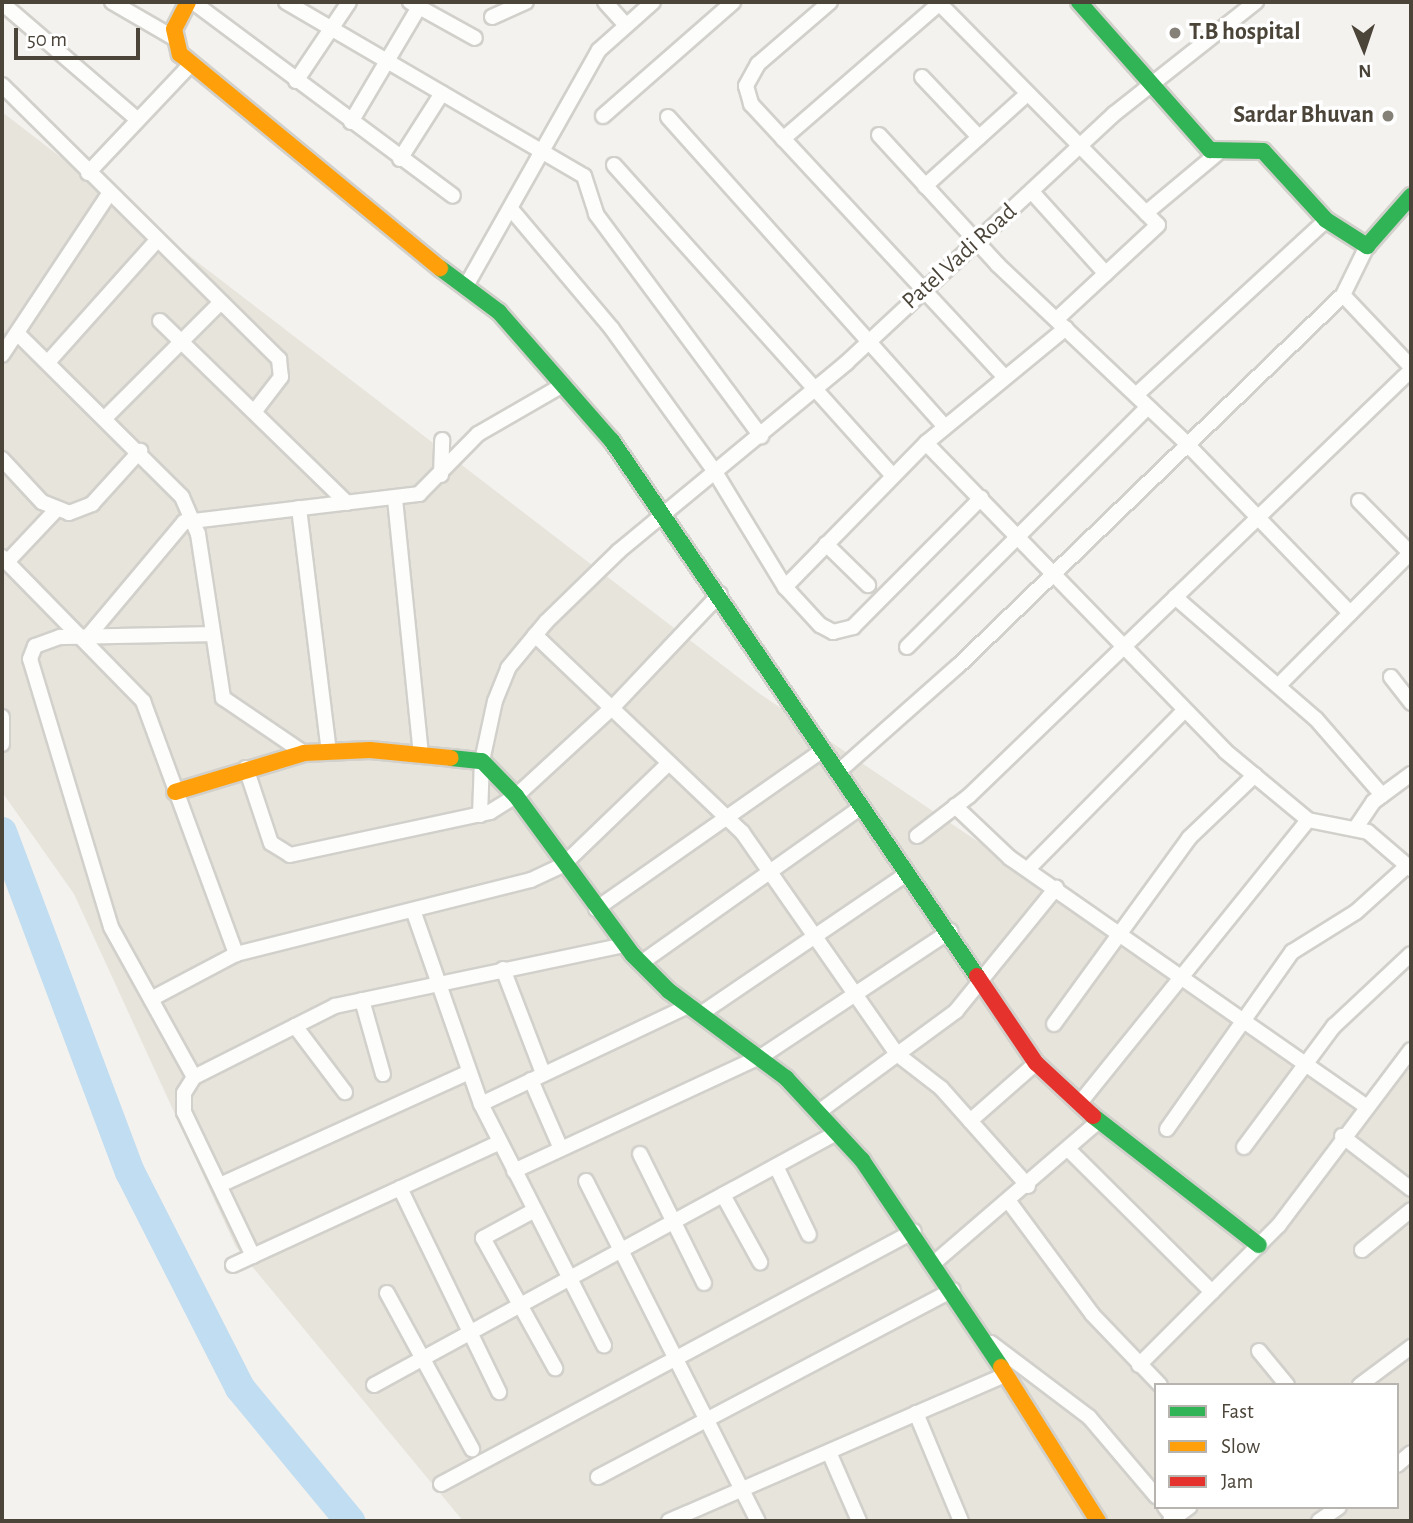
<!DOCTYPE html>
<style>
body{margin:0}
#map{position:relative;width:1413px;height:1523px;overflow:hidden;background:#f4f2ee;font-family:"Alegreya Sans",sans-serif}
div>[style]{position:absolute}
[style*='--x']{left:calc(var(--x)*1px);top:calc(var(--y)*1px);width:calc(var(--w)*1px);rotate:calc(var(--a)*1deg)}
.residential>*{inset:0;background:#e7e4dc}
.river>*{height:30px;margin:-15px;padding:0 15px;transform-origin:15px;border-radius:15px;background:#c0ddf1}
.roads{filter:drop-shadow(2px 0 #d2d0cb) drop-shadow(-2px 0 #d2d0cb) drop-shadow(0 2px #d2d0cb) drop-shadow(0 -2px #d2d0cb)}
.street>*{height:14px;margin:-7px;padding:0 7px;transform-origin:7px;border-radius:7px;background:#fdfdfc}
.fast>*{height:16px;margin:-8px;padding:0 8px;transform-origin:8px;border-radius:8px;background:#30b455}
.slow>*{height:16px;margin:-8px;padding:0 8px;transform-origin:8px;border-radius:8px;background:#ff9f0a}
.jam>*{height:16px;margin:-8px;padding:0 8px;transform-origin:8px;border-radius:8px;background:#e5322d}
.dots>*{width:19px;height:19px;translate:-50% -50%;box-sizing:border-box;border:4px solid #fff;border-radius:50%}
span{translate:-50% -50%;white-space:nowrap;text-align:center;line-height:1.15;-webkit-text-stroke:7px #fff;paint-order:stroke}
.poi-label{font-size:24px;color:#4b4439;font-weight:700}
.left{translate:0 -50%;text-align:left}
.right{translate:-100% -50%;text-align:right}
.street-label{font-size:24px;color:#4b4439}
.frame{position:absolute;inset:0;border:4px solid #4b4439;pointer-events:none}
.legend{position:absolute;left:1154px;top:1383px;width:245px;height:126px;box-sizing:border-box;background:#fff;border:2px solid #b7b4b0;margin:0;padding:9px 12px;list-style:none;font-size:21px;color:#4b4439}
.legend li{display:flex;align-items:center;gap:14px;height:35px}
.legend b{width:35px;border:2px solid #b7b4b0}
.north{position:absolute;left:1329px;top:14px;width:70px;height:70px;-webkit-text-stroke:5px #fff;paint-order:stroke;rotate:178deg;font-size:19px;font-weight:700;line-height:28px;text-align:center;color:#4b4439}
.north::after{content:'';display:block;margin:auto;width:24px;height:32px;background:#4b4439;clip-path:polygon(50% 0,100% 100%,50% 72%,0 100%)}
.scale{position:absolute;left:14px;top:28px;width:126px;height:32px;box-sizing:border-box;border:4px solid #4b4439;border-top:0;padding-left:9px;font-size:21px;line-height:24px;white-space:nowrap;color:#4b4439;-webkit-text-stroke:5px #fff;paint-order:stroke}
</style>
<div id="map">
<div class="residential">
<div style="clip-path:polygon(evenodd,2px 112px,760px 694px,1101px 925px,1367px 1103px,1411px 1058px,1411px 1521px,463px 1521px,236px 1247px,74px 894px,2px 792px,2px 112px,1156px 1385px,1397px 1385px,1397px 1507px,1156px 1507px,1156px 1385px)"></div>
</div>
<div class="river">
<div style="--x:2;--y:832;--w:363;--a:69.4"></div>
<div style="--x:130;--y:1172;--w:242;--a:63"></div>
<div style="--x:240;--y:1388;--w:173;--a:50.4"></div>
</div>
<div class="roads">
<div class="street">
<div style="--x:112;--y:2;--w:72;--a:30.1"></div>
<div style="--x:193;--y:2;--w:324;--a:36.7"></div>
<div style="--x:286;--y:2;--w:345;--a:30.3"></div>
<div style="--x:584;--y:176;--w:40;--a:72"></div>
<div style="--x:596;--y:214;--w:277;--a:53.4"></div>
<div style="--x:410;--y:2;--w:74;--a:29"></div>
<div style="--x:605;--y:2;--w:31;--a:48"></div>
<div style="--x:830;--y:2;--w:95;--a:139.3"></div>
<div style="--x:758;--y:64;--w:25;--a:119"></div>
<div style="--x:746;--y:86;--w:19;--a:74"></div>
<div style="--x:751;--y:104;--w:371;--a:47.1"></div>
<div style="--x:938;--y:2;--w:313;--a:45.4"></div>
<div style="--x:1158;--y:225;--w:138;--a:137.1"></div>
<div style="--x:2;--y:3;--w:179;--a:40.7"></div>
<div style="--x:492;--y:17;--w:37;--a:-24"></div>
<div style="--x:922;--y:77;--w:83;--a:46.5"></div>
<div style="--x:296;--y:81;--w:95;--a:-56.1"></div>
<div style="--x:2;--y:85;--w:390;--a:44.7"></div>
<div style="--x:279;--y:359;--w:18;--a:84"></div>
<div style="--x:281;--y:377;--w:44;--a:127.6"></div>
<div style="--x:603;--y:116;--w:173;--a:-41.2"></div>
<div style="--x:668;--y:117;--w:414;--a:48.2"></div>
<div style="--x:351;--y:122;--w:134;--a:-59.4"></div>
<div style="--x:879;--y:135;--w:176;--a:47.5"></div>
<div style="--x:998;--y:265;--w:260;--a:43.4"></div>
<div style="--x:1187;--y:444;--w:235;--a:46"></div>
<div style="--x:783;--y:139;--w:209;--a:-40.9"></div>
<div style="--x:400;--y:159;--w:78;--a:-57.5"></div>
<div style="--x:614;--y:165;--w:416;--a:48.1"></div>
<div style="--x:88;--y:173;--w:149;--a:-46.6"></div>
<div style="--x:925;--y:186;--w:137;--a:-42"></div>
<div style="--x:1032;--y:192;--w:110;--a:47.9"></div>
<div style="--x:511;--y:209;--w:157;--a:49.9"></div>
<div style="--x:612;--y:329;--w:176;--a:54.2"></div>
<div style="--x:715;--y:472;--w:135;--a:58.7"></div>
<div style="--x:785;--y:587;--w:52;--a:47.4"></div>
<div style="--x:820;--y:625;--w:15;--a:28"></div>
<div style="--x:833;--y:632;--w:21;--a:-14"></div>
<div style="--x:853;--y:627;--w:182;--a:-45.2"></div>
<div style="--x:1146;--y:213;--w:95;--a:-39.9"></div>
<div style="--x:466;--y:286;--w:271;--a:-60.6"></div>
<div style="--x:599;--y:50;--w:72;--a:-41.6"></div>
<div style="--x:1343;--y:295;--w:99;--a:46.6"></div>
<div style="--x:160;--y:321;--w:261;--a:44.2"></div>
<div style="--x:18;--y:334;--w:231;--a:44.8"></div>
<div style="--x:182;--y:497;--w:40;--a:66.6"></div>
<div style="--x:198;--y:534;--w:166;--a:81.3"></div>
<div style="--x:223;--y:698;--w:98;--a:34.2"></div>
<div style="--x:2;--y:355;--w:193;--a:-56.4"></div>
<div style="--x:49;--y:361;--w:162;--a:-48.2"></div>
<div style="--x:1136;--y:395;--w:258;--a:-42.6"></div>
<div style="--x:107;--y:416;--w:161;--a:-45"></div>
<div style="--x:926;--y:443;--w:429;--a:45.8"></div>
<div style="--x:1225;--y:751;--w:108;--a:39.7"></div>
<div style="--x:1308;--y:820;--w:61;--a:11.3"></div>
<div style="--x:1368;--y:832;--w:57;--a:40.7"></div>
<div style="--x:2;--y:459;--w:59;--a:47.1"></div>
<div style="--x:42;--y:502;--w:29;--a:22"></div>
<div style="--x:69;--y:513;--w:25;--a:-21"></div>
<div style="--x:92;--y:504;--w:72;--a:-47.8"></div>
<div style="--x:441;--y:475;--w:35;--a:-88"></div>
<div style="--x:395;--y:499;--w:255;--a:84.2"></div>
<div style="--x:1359;--y:501;--w:74;--a:45.5"></div>
<div style="--x:299;--y:508;--w:246;--a:83"></div>
<div style="--x:826;--y:544;--w:59;--a:44.3"></div>
<div style="--x:2;--y:557;--w:202;--a:45.6"></div>
<div style="--x:143;--y:701;--w:270;--a:69.8"></div>
<div style="--x:7;--y:562;--w:71;--a:-46.7"></div>
<div style="--x:785;--y:587;--w:202;--a:-45.6"></div>
<div style="--x:926;--y:443;--w:181;--a:-39.4"></div>
<div style="--x:1175;--y:597;--w:186;--a:40.9"></div>
<div style="--x:1316;--y:719;--w:101;--a:49"></div>
<div style="--x:90;--y:634;--w:146;--a:-50"></div>
<div style="--x:184;--y:522;--w:237;--a:-6.8"></div>
<div style="--x:419;--y:494;--w:84;--a:-45.5"></div>
<div style="--x:478;--y:434;--w:98;--a:-30"></div>
<div style="--x:535;--y:635;--w:286;--a:43.6"></div>
<div style="--x:742;--y:832;--w:271;--a:55.1"></div>
<div style="--x:897;--y:1054;--w:56;--a:37.7"></div>
<div style="--x:941;--y:1088;--w:131;--a:48.4"></div>
<div style="--x:907;--y:647;--w:340;--a:-44.9"></div>
<div style="--x:1391;--y:677;--w:33;--a:52"></div>
<div style="--x:1279;--y:685;--w:187;--a:-45.2"></div>
<div style="--x:2;--y:717;--w:27;--a:90"></div>
<div style="--x:246;--y:768;--w:79;--a:71.6"></div>
<div style="--x:271;--y:843;--w:22;--a:32"></div>
<div style="--x:290;--y:855;--w:205;--a:-12.1"></div>
<div style="--x:490;--y:812;--w:31;--a:-32"></div>
<div style="--x:516;--y:796;--w:133;--a:-42.6"></div>
<div style="--x:614;--y:706;--w:154;--a:-46.6"></div>
<div style="--x:838;--y:772;--w:160;--a:-41.5"></div>
<div style="--x:958;--y:666;--w:535;--a:-43.94"></div>
<div style="--x:1343;--y:295;--w:55;--a:-63.9"></div>
<div style="--x:955;--y:806;--w:76;--a:43.4"></div>
<div style="--x:1010;--y:858;--w:433;--a:34.9"></div>
<div style="--x:480;--y:815;--w:54;--a:-87.9"></div>
<div style="--x:482;--y:761;--w:61;--a:-77.8"></div>
<div style="--x:495;--y:701;--w:35;--a:-68"></div>
<div style="--x:508;--y:668;--w:60;--a:-50.4"></div>
<div style="--x:546;--y:622;--w:102;--a:-44.2"></div>
<div style="--x:619;--y:551;--w:295;--a:-39.6"></div>
<div style="--x:846;--y:363;--w:366;--a:-42.9"></div>
<div style="--x:1114;--y:114;--w:181;--a:-38.3"></div>
<div style="--x:1355;--y:829;--w:32;--a:-56"></div>
<div style="--x:1373;--y:802;--w:47;--a:-36.4"></div>
<div style="--x:917;--y:836;--w:66;--a:-37.6"></div>
<div style="--x:969;--y:796;--w:614;--a:-43.94"></div>
<div style="--x:1028;--y:869;--w:222;--a:-45.4"></div>
<div style="--x:596;--y:909;--w:277;--a:-35"></div>
<div style="--x:413;--y:910;--w:206;--a:70.7"></div>
<div style="--x:481;--y:1104;--w:271;--a:63"></div>
<div style="--x:641;--y:963;--w:268;--a:-35.3"></div>
<div style="--x:503;--y:969;--w:111;--a:69"></div>
<div style="--x:151;--y:999;--w:96;--a:-27.9"></div>
<div style="--x:236;--y:954;--w:304;--a:-14.1"></div>
<div style="--x:531;--y:880;--w:35;--a:-25"></div>
<div style="--x:563;--y:865;--w:147;--a:-43.9"></div>
<div style="--x:362;--y:1000;--w:77;--a:74.2"></div>
<div style="--x:702;--y:1013;--w:245;--a:-34.2"></div>
<div style="--x:1054;--y:1024;--w:230;--a:-54"></div>
<div style="--x:1189;--y:838;--w:91;--a:-43.7"></div>
<div style="--x:295;--y:1026;--w:83;--a:52.9"></div>
<div style="--x:194;--y:1077;--w:171;--a:-119"></div>
<div style="--x:111;--y:927;--w:280;--a:-106.8"></div>
<div style="--x:30;--y:659;--w:14;--a:-69"></div>
<div style="--x:35;--y:646;--w:27;--a:-20"></div>
<div style="--x:60;--y:637;--w:150;--a:-1.1"></div>
<div style="--x:531;--y:1080;--w:75;--a:66.5"></div>
<div style="--x:481;--y:1104;--w:231;--a:-25.3"></div>
<div style="--x:1079;--y:1104;--w:365;--a:-51.1"></div>
<div style="--x:820;--y:1111;--w:169;--a:-36.3"></div>
<div style="--x:956;--y:1011;--w:159;--a:-50.9"></div>
<div style="--x:970;--y:1121;--w:88;--a:-41.3"></div>
<div style="--x:1167;--y:1129;--w:217;--a:-54.8"></div>
<div style="--x:1292;--y:952;--w:75;--a:-32"></div>
<div style="--x:1356;--y:912;--w:70;--a:-42.1"></div>
<div style="--x:1342;--y:1136;--w:87;--a:37.5"></div>
<div style="--x:1244;--y:1147;--w:151;--a:-53.4"></div>
<div style="--x:1334;--y:1026;--w:105;--a:-43.1"></div>
<div style="--x:1068;--y:1149;--w:203;--a:44.8"></div>
<div style="--x:640;--y:1154;--w:144;--a:63.6"></div>
<div style="--x:776;--y:1166;--w:76;--a:64.4"></div>
<div style="--x:514;--y:1171;--w:273;--a:-24.9"></div>
<div style="--x:762;--y:1056;--w:226;--a:-33.6"></div>
<div style="--x:586;--y:1181;--w:381;--a:63.2"></div>
<div style="--x:220;--y:1185;--w:273;--a:-24.4"></div>
<div style="--x:400;--y:1188;--w:227;--a:64.1"></div>
<div style="--x:723;--y:1195;--w:77;--a:61.1"></div>
<div style="--x:1010;--y:1203;--w:138;--a:53.5"></div>
<div style="--x:1092;--y:1314;--w:98;--a:46.2"></div>
<div style="--x:533;--y:1211;--w:57;--a:151.6"></div>
<div style="--x:483;--y:1238;--w:149;--a:61"></div>
<div style="--x:1362;--y:1250;--w:63;--a:-39.2"></div>
<div style="--x:253;--y:1256;--w:160;--a:-115.6"></div>
<div style="--x:184;--y:1112;--w:19;--a:-90"></div>
<div style="--x:184;--y:1093;--w:19;--a:-58"></div>
<div style="--x:194;--y:1077;--w:158;--a:-26.7"></div>
<div style="--x:335;--y:1006;--w:295;--a:-11.9"></div>
<div style="--x:935;--y:1262;--w:215;--a:-40.7"></div>
<div style="--x:233;--y:1265;--w:294;--a:-24.7"></div>
<div style="--x:387;--y:1293;--w:178;--a:61.4"></div>
<div style="--x:991;--y:1343;--w:123;--a:37.1"></div>
<div style="--x:1089;--y:1417;--w:104;--a:49.7"></div>
<div style="--x:1259;--y:1351;--w:44;--a:50.5"></div>
<div style="--x:1139;--y:1365;--w:198;--a:-45"></div>
<div style="--x:1279;--y:1225;--w:219;--a:-53"></div>
<div style="--x:374;--y:1385;--w:528;--a:-28.6"></div>
<div style="--x:1360;--y:1385;--w:64;--a:-36.7"></div>
<div style="--x:916;--y:1413;--w:117;--a:67.4"></div>
<div style="--x:829;--y:1452;--w:75;--a:66.5"></div>
<div style="--x:1397;--y:1465;--w:18;--a:-41"></div>
<div style="--x:598;--y:1477;--w:401;--a:-27.8"></div>
<div style="--x:441;--y:1484;--w:536;--a:-28.14"></div>
<div style="--x:1165;--y:1507;--w:14;--a:51"></div>
<div style="--x:669;--y:1521;--w:366;--a:-23.5"></div>
<div style="--x:1170;--y:1521;--w:24;--a:-36"></div>
<div style="--x:1319;--y:1521;--w:24;--a:-35"></div>
</div>
<div class="fast">
<div style="--x:1079;--y:2;--w:198;--a:48.5"></div>
<div style="--x:1210;--y:150;--w:53;--a:1.1"></div>
<div style="--x:1263;--y:151;--w:93;--a:47.6"></div>
<div style="--x:1326;--y:220;--w:49;--a:32.4"></div>
<div style="--x:1367;--y:246;--w:67;--a:-48.7"></div>
<div style="--x:440;--y:268;--w:74;--a:36.7"></div>
<div style="--x:499;--y:312;--w:171;--a:48.8"></div>
<div style="--x:612;--y:441;--w:648;--a:55.7"></div>
<div style="--x:451;--y:758;--w:31;--a:6"></div>
<div style="--x:482;--y:761;--w:49;--a:45.8"></div>
<div style="--x:516;--y:796;--w:197;--a:53.7"></div>
<div style="--x:633;--y:955;--w:51;--a:45"></div>
<div style="--x:669;--y:991;--w:146;--a:36.6"></div>
<div style="--x:786;--y:1078;--w:112;--a:47.2"></div>
<div style="--x:862;--y:1160;--w:249;--a:56.1"></div>
<div style="--x:1093;--y:1116;--w:210;--a:37.9"></div>
</div>
<div class="slow">
<div style="--x:188;--y:2;--w:30;--a:117"></div>
<div style="--x:174;--y:29;--w:26;--a:77"></div>
<div style="--x:180;--y:54;--w:337;--a:39.5"></div>
<div style="--x:175;--y:792;--w:135;--a:-16.8"></div>
<div style="--x:304;--y:753;--w:66;--a:-2.6"></div>
<div style="--x:370;--y:750;--w:81;--a:5.6"></div>
<div style="--x:1001;--y:1367;--w:182;--a:57.8"></div>
</div>
<div class="jam">
<div style="--x:977;--y:976;--w:105;--a:55.9"></div>
<div style="--x:1036;--y:1063;--w:78;--a:42.9"></div>
</div>
</div>
<div class="dots">
<div style="left:1175px;top:33px;background:#868178"></div>
<div style="left:1388px;top:116px;background:#868178"></div>
</div>
<div class="poi-label">
<span class="left" style="left:1189px;top:33px">T.B hospital</span>
<span class="right" style="left:1374px;top:116px">Sardar Bhuvan</span>
</div>
<div class="street-label">
<span style="left:960px;top:257px;rotate:-42deg">Patel Vadi Road</span>
</div>
<div class="frame"></div>
<ul class="legend">
<li><b style="height:9px;background:#30b455"></b>Fast</li>
<li><b style="height:9px;background:#ff9f0a"></b>Slow</li>
<li><b style="height:9px;background:#e5322d"></b>Jam</li>
</ul>
<div class="north">N</div>
<div class="scale">50 m</div>
</div>
